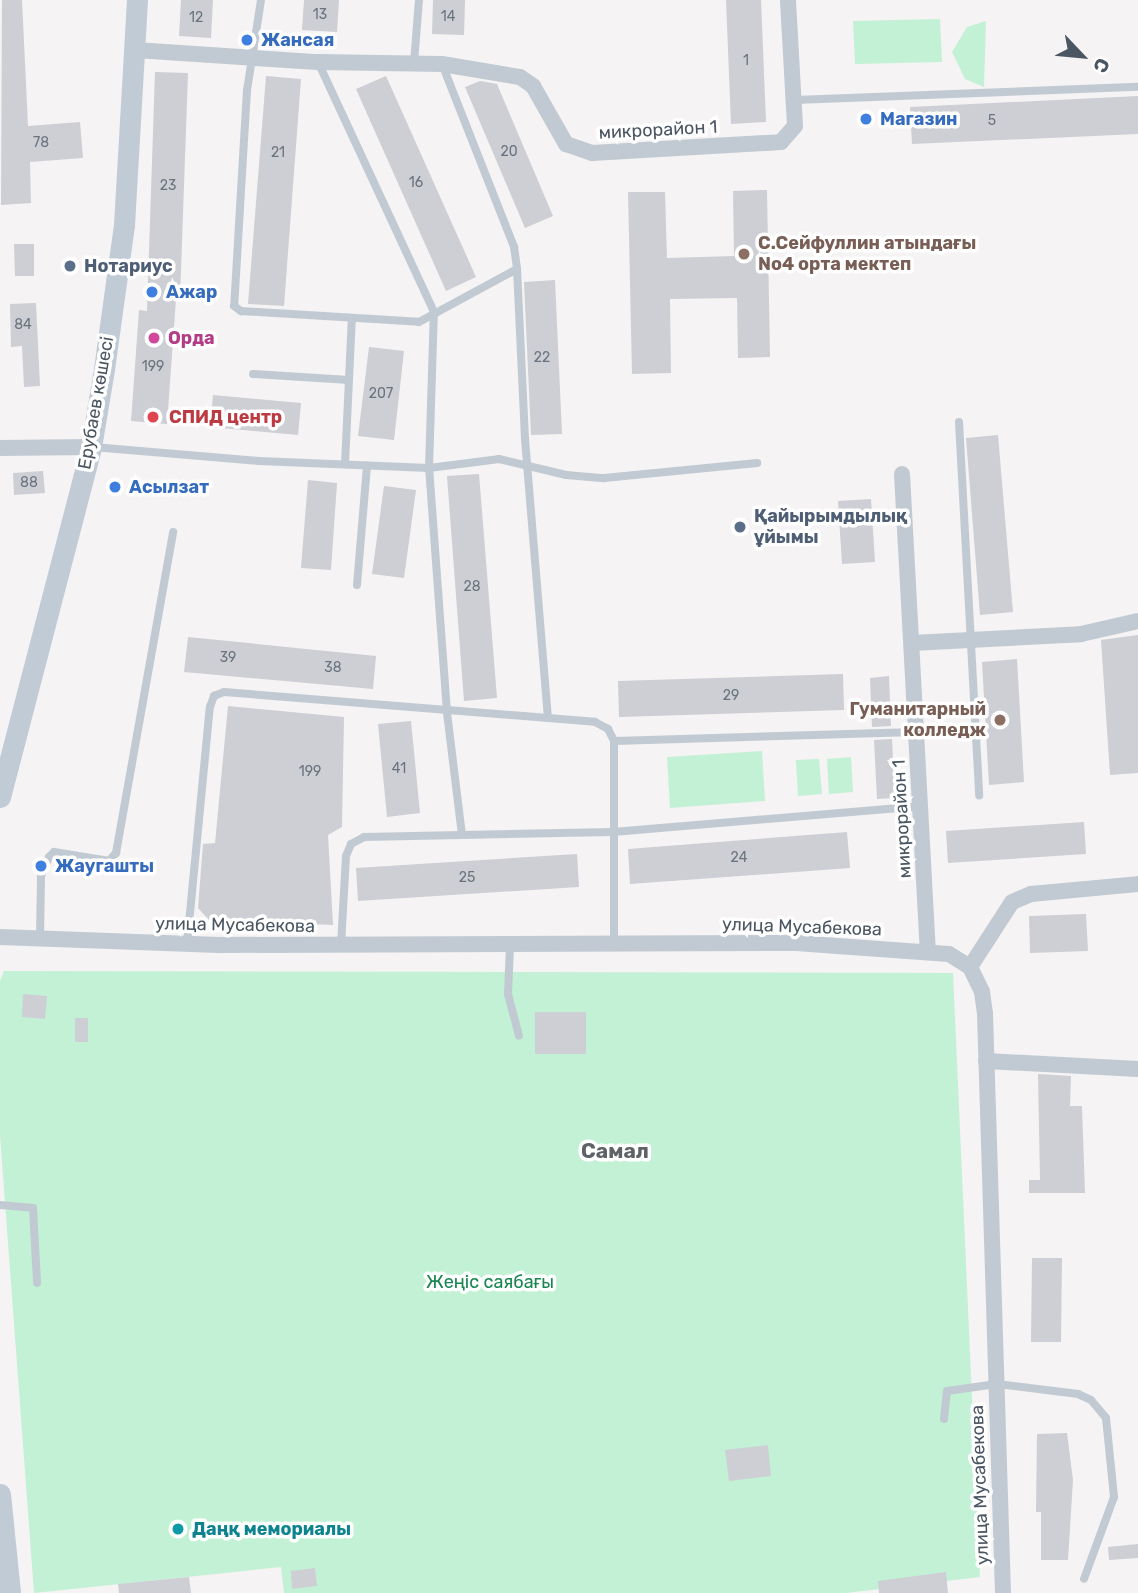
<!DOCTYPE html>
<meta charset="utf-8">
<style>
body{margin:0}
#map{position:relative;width:1138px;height:1593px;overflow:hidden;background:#f5f3f3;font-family:Rubik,sans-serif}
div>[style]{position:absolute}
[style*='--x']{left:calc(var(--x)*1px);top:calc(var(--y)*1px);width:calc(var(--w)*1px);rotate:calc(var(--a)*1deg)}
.green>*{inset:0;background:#c3f1d5}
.building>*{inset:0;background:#cdcfd5}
.service>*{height:8px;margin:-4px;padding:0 4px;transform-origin:4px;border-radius:4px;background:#c1cad2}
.minor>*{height:16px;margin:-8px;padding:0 8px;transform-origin:8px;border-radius:8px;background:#c1cad2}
.secondary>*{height:21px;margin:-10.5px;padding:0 10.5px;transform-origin:10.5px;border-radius:10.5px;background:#c1cbd6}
.dots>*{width:19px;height:19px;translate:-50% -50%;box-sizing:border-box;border:4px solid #fff;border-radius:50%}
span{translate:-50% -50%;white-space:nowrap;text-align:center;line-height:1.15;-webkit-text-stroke:7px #fff;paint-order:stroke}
.number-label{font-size:14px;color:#6b747e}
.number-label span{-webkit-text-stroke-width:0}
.shop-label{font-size:18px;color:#366cbe;font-weight:700}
.left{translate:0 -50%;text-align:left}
.street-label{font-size:18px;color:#4a5661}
.education-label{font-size:18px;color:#785e54;font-weight:700}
.right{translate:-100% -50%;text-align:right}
.service-label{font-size:18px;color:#4e5e75;font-weight:700}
.hotel-label{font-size:18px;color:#b23c85;font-weight:700}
.health-label{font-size:18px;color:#be3a42;font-weight:700}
.park-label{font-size:18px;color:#17864f}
.culture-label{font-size:18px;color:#0d838f;font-weight:700}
.quarter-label{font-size:21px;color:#5f6368;font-weight:700}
.north{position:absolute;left:1047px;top:21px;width:70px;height:70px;-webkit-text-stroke:5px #fff;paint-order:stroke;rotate:116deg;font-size:19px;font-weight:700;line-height:28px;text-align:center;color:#4a5661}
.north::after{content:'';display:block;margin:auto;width:24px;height:32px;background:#4a5661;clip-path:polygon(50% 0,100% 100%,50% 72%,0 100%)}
</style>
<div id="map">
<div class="green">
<div style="clip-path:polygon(940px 19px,942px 62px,855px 64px,853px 21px)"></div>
<div style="clip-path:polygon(986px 21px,984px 87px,965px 79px,952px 52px,967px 27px)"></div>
<div style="clip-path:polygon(762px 751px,765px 801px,670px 808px,667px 757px)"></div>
<div style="clip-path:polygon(851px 757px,853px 792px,829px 794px,827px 759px)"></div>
<div style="clip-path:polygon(819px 759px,822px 794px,798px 796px,796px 760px)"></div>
<div style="clip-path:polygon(4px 971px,953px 973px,980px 1577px,846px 1593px,284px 1593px,281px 1567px,34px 1593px,0 1135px,0 981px)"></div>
</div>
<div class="building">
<div style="clip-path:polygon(2px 0,22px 0,28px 126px,80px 122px,83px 158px,30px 162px,31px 203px,1px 205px)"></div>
<div style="clip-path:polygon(181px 0,213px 0,211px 38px,179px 36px)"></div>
<div style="clip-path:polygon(304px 0,339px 0,337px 32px,302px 30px)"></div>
<div style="clip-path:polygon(433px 0,465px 0,464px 35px,432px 34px)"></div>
<div style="clip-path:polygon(726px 0,761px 0,766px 122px,731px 124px)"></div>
<div style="clip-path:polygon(155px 72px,188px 73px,180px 299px,176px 299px,167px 424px,131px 421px,139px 310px,147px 311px)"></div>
<div style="clip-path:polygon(266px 76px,301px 79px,284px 306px,248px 304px)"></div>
<div style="clip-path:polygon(386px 76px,476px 277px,446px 291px,356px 89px)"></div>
<div style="clip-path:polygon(480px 81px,497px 84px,553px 216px,525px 228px,465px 87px)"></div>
<div style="clip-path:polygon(1138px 96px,1138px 134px,912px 144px,910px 107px)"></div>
<div style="clip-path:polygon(767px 190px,770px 357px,738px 358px,737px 298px,670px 299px,671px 373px,632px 374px,628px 192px,665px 192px,667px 258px,734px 256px,733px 191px)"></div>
<div style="clip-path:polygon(14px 244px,34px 244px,34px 276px,15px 276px)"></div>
<div style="clip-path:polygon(555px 280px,562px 434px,531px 435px,524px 282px)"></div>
<div style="clip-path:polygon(36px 303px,40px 386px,24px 387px,22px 346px,11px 347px,10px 304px)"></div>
<div style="clip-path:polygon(369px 347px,404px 351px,394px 440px,358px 436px)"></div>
<div style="clip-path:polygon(213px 395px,301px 403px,298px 435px,210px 427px)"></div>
<div style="clip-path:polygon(998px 435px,1013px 612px,980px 615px,966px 438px)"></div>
<div style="clip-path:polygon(43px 471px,45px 493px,14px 495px,13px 473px)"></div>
<div style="clip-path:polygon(479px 474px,497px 698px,464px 701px,447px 476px)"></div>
<div style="clip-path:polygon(308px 480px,337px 483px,331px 570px,301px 568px)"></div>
<div style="clip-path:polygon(384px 486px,416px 490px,404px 578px,372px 574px)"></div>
<div style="clip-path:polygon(871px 499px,875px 562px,842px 564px,838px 501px)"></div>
<div style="clip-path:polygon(1138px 635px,1138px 773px,1110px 775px,1101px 640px)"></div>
<div style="clip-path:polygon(188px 637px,376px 656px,373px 689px,184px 672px)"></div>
<div style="clip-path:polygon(1017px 659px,1024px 782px,989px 785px,982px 662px)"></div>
<div style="clip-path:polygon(843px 674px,844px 710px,619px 717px,618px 681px)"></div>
<div style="clip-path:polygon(889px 676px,891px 726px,872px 727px,870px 678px)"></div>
<div style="clip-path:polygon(228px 706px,344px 717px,342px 827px,328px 835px,333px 925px,209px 920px,198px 908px,203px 844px,215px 843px)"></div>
<div style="clip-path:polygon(411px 721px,420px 813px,387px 817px,378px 724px)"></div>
<div style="clip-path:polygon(892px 739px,895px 798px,877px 799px,874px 740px)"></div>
<div style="clip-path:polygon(1084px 822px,1086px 854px,948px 863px,946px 831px)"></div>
<div style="clip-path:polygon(847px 832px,850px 868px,630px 884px,628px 849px)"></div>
<div style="clip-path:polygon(577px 854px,579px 887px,358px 901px,356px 868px)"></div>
<div style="clip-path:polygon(1086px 914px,1088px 951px,1030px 953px,1029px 916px)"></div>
<div style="clip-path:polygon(23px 994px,47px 996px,45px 1019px,22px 1017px)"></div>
<div style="clip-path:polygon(535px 1012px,586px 1012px,586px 1054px,535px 1054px)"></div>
<div style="clip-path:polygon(75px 1018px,88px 1018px,88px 1042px,75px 1042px)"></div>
<div style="clip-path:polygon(1038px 1074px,1071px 1076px,1070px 1106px,1082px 1106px,1085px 1193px,1029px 1193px,1029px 1180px,1040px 1180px)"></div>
<div style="clip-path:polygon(1032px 1258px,1062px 1258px,1061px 1342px,1031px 1342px)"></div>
<div style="clip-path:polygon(1067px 1433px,1073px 1480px,1068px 1560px,1041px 1560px,1041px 1512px,1036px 1512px,1037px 1434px)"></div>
<div style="clip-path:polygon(768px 1445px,771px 1476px,729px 1481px,725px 1450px)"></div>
<div style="clip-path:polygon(1138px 1544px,1138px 1558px,1109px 1560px,1108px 1547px)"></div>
<div style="clip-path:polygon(315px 1568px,317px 1586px,292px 1589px,291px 1571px)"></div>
<div style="clip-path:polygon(946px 1572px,948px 1593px,879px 1593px,878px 1581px)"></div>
<div style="clip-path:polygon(189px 1577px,191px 1593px,119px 1593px,118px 1584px)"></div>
</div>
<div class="service">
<div style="--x:261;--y:0;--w:91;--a:98.8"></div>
<div style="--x:247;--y:90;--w:216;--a:93.4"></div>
<div style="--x:234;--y:306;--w:9;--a:36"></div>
<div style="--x:241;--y:311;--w:178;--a:3.5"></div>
<div style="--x:419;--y:322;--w:111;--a:-28.4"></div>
<div style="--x:318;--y:62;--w:276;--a:65.1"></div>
<div style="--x:414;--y:63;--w:63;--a:-85.5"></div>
<div style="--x:442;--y:64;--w:197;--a:68.5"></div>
<div style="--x:514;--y:247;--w:22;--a:82"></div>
<div style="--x:517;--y:269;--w:170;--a:87.3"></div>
<div style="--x:525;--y:439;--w:280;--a:85.3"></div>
<div style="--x:795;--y:100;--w:343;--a:-2.2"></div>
<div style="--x:253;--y:374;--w:96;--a:3.6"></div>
<div style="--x:959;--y:422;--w:374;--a:86.9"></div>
<div style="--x:93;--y:447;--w:167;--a:4.8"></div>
<div style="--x:259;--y:461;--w:170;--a:2.4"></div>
<div style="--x:429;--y:468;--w:71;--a:-7.3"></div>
<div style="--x:499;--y:459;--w:69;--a:13.4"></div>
<div style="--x:566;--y:475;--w:38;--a:5"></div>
<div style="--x:604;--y:478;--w:154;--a:-5.6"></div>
<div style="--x:345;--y:464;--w:146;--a:-87.3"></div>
<div style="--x:357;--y:585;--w:120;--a:-85.2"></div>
<div style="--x:614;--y:741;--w:302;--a:-1.7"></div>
<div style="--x:462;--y:835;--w:151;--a:-1.1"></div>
<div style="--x:613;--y:832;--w:308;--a:-4.8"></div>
<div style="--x:40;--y:940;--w:64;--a:-89.1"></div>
<div style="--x:41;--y:876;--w:21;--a:-67"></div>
<div style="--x:49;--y:857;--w:7;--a:-45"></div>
<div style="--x:54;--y:852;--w:56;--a:9.3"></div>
<div style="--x:109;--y:861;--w:11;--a:-49"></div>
<div style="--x:116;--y:853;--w:326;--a:-79.9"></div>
<div style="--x:187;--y:944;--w:238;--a:-84.5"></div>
<div style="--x:210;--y:707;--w:12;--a:-70"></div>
<div style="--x:214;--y:696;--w:11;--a:-22"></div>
<div style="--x:224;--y:692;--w:372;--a:4.6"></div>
<div style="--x:595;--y:722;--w:15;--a:28"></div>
<div style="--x:608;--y:729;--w:13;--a:63"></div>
<div style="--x:614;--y:741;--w:204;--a:90"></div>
<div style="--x:341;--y:945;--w:89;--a:-86.8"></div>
<div style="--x:346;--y:856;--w:13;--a:-67"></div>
<div style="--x:351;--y:844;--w:15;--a:-28"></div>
<div style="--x:364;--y:837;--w:98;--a:-1.2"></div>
<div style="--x:462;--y:835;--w:124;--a:-97"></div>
<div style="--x:447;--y:712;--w:245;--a:-94.2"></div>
<div style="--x:429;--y:468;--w:156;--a:-88.2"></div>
<div style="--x:510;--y:946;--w:48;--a:92.4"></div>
<div style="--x:508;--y:994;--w:43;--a:75.3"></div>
<div style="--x:0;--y:1205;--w:33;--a:5"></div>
<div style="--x:33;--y:1208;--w:75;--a:86.9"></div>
<div style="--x:944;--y:1419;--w:28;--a:-84"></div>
<div style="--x:947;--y:1391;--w:50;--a:-8"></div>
<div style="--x:997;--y:1384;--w:82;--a:7"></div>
<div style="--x:1078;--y:1394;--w:14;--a:25"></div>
<div style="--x:1091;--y:1400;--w:23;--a:50"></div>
<div style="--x:1106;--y:1418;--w:79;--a:84.2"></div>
<div style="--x:1114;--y:1497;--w:87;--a:110.1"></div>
</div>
<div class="minor">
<div style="--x:135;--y:50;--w:183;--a:3.8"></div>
<div style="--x:318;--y:62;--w:124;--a:0.9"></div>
<div style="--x:442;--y:64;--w:79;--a:9.5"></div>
<div style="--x:520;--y:77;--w:16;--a:35"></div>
<div style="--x:533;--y:86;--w:67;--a:60.4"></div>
<div style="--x:566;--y:144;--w:28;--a:19"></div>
<div style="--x:592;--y:153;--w:189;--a:-3.3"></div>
<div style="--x:781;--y:142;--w:21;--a:-49"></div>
<div style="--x:795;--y:126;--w:126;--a:-93.2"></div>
<div style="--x:0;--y:448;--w:91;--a:-0.6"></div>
<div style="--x:902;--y:474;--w:479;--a:86.9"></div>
<div style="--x:912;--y:643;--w:169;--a:-3"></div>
<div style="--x:1081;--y:634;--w:58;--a:-12.8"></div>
<div style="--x:0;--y:937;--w:219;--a:2.1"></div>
<div style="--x:219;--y:945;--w:577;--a:-0.2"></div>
<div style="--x:796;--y:943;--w:153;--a:4.1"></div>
<div style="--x:949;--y:954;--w:25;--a:32"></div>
<div style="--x:970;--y:967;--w:28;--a:64"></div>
<div style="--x:982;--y:992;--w:22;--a:82"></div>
<div style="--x:985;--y:1014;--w:579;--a:88.22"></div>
<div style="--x:970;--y:967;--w:77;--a:-57.1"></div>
<div style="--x:1012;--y:902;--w:21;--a:-23"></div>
<div style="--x:1031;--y:894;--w:107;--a:-5.3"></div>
<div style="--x:986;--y:1061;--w:152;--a:3"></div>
</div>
<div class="secondary">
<div style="--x:0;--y:797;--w:362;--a:-75.4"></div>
<div style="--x:91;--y:447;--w:79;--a:-80.5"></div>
<div style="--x:104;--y:369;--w:145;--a:-82.1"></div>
<div style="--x:124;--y:225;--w:225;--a:-86.7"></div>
<div style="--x:0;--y:1494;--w:100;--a:84.2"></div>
</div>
<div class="dots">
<div style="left:247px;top:40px;background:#3f7fe0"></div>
<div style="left:866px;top:119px;background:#3f7fe0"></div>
<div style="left:744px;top:254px;background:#8d6e63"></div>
<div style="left:70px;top:266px;background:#5c6f8a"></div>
<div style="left:152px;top:292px;background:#3f7fe0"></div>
<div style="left:154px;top:338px;background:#d1479c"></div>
<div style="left:153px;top:417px;background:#e0444e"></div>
<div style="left:115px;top:487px;background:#3f7fe0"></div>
<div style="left:740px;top:527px;background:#5c6f8a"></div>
<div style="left:1000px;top:720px;background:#8d6e63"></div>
<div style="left:41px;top:866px;background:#3f7fe0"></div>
<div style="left:178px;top:1529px;background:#0f9aa8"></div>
</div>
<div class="number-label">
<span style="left:320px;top:15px">13</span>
<span style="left:448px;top:17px">14</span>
<span style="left:196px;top:18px">12</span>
<span style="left:746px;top:61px">1</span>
<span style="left:992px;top:121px">5</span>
<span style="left:41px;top:143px">78</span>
<span style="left:509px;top:152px">20</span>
<span style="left:278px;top:153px">21</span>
<span style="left:416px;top:183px">16</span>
<span style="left:168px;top:186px">23</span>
<span style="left:23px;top:325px">84</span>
<span style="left:542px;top:358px">22</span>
<span style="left:153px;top:367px">199</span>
<span style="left:381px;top:394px">207</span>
<span style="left:29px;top:483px">88</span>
<span style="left:472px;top:587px">28</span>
<span style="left:228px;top:658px">39</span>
<span style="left:333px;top:668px">38</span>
<span style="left:731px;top:696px">29</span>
<span style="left:399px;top:769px">41</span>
<span style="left:310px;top:772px">199</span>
<span style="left:739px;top:858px">24</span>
<span style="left:467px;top:878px">25</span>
</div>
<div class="shop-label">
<span class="left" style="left:261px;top:40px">Жансая</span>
<span class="left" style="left:880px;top:119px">Магазин</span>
<span class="left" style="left:166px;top:292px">Ажар</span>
<span class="left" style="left:129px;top:487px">Асылзат</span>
<span class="left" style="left:55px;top:866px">Жаугашты</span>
</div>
<div class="street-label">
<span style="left:658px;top:130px;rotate:-3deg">микрорайон 1</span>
<span style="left:96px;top:403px;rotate:-80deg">Ерубаев көшесі</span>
<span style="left:902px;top:819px;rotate:-93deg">микрорайон 1</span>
<span style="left:235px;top:925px;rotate:1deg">улица Мусабекова</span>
<span style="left:802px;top:927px;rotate:2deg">улица Мусабекова</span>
<span style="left:980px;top:1485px;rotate:-92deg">улица Мусабекова</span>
</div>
<div class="education-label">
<span class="left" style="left:758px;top:254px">С.Сейфуллин атындағы<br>No4 орта мектеп</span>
<span class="right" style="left:986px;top:720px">Гуманитарный<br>колледж</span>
</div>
<div class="service-label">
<span class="left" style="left:84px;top:266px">Нотариус</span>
<span class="left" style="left:754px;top:527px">Қайырымдылық<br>ұйымы</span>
</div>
<div class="hotel-label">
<span class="left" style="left:168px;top:338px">Орда</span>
</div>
<div class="health-label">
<span class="left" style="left:169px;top:417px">СПИД центр</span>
</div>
<div class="park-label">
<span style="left:490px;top:1282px">Жеңіс саябағы</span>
</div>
<div class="culture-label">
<span class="left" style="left:192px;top:1529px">Даңқ мемориалы</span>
</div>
<div class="quarter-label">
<span style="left:615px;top:1151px">Самал</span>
</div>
<div class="north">С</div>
</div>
